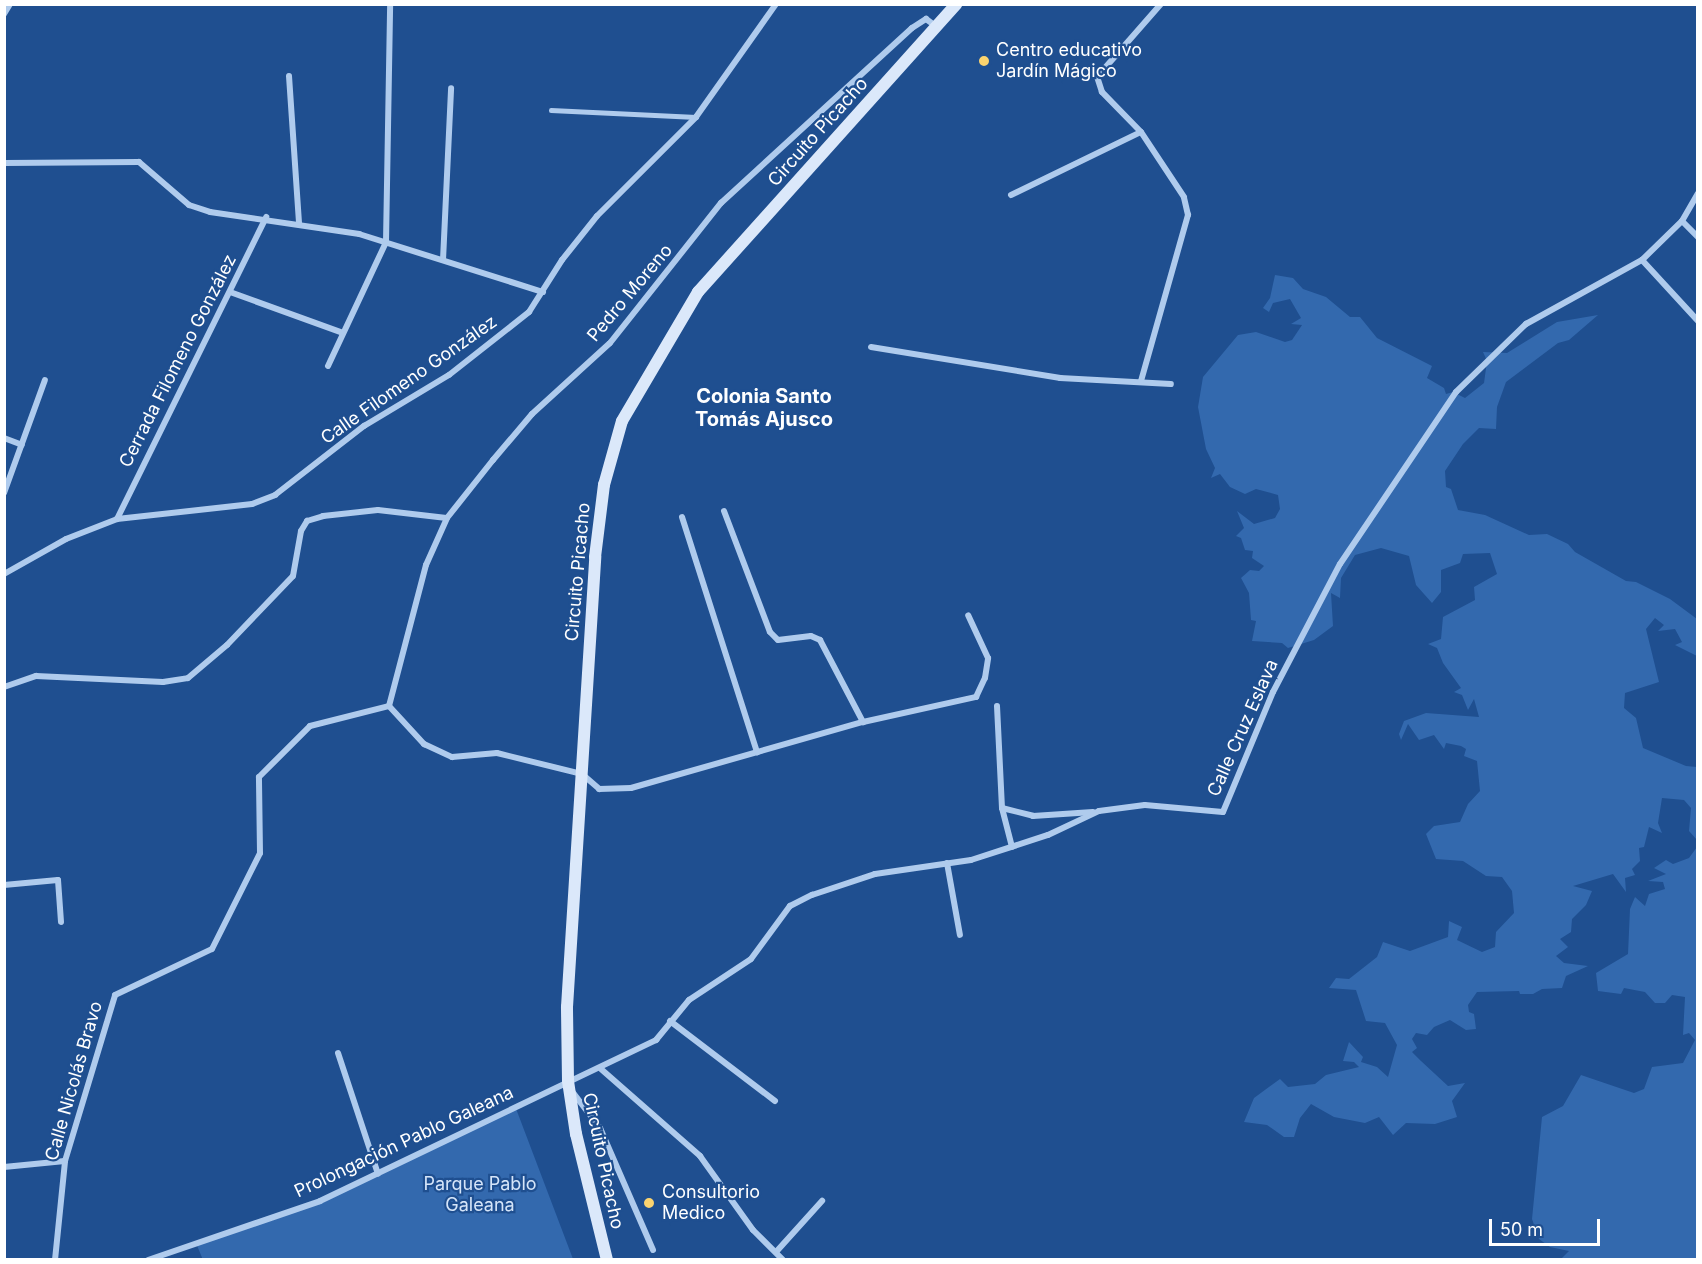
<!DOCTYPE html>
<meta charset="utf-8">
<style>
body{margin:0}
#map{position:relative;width:1702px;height:1264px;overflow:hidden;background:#1f4f90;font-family:Inter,sans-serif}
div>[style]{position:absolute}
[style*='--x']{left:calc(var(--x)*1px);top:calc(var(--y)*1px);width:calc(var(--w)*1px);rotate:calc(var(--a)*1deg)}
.green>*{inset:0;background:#3369ae}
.service>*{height:4.5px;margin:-2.25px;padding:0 2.25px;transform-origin:2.25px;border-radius:2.25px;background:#afcbed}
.minor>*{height:6px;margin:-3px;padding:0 3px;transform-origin:3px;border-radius:3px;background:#afcbed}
.secondary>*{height:12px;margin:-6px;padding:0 6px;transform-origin:6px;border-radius:6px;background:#dbe8fa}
.dots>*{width:16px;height:16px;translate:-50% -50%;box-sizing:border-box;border:3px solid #1f4f90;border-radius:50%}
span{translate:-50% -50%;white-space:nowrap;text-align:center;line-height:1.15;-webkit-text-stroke:4.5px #1f4f90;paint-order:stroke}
.poi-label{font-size:18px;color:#fff}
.left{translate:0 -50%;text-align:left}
.street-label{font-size:18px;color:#fff}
.park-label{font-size:18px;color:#d5e5f9}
.neighbourhood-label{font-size:20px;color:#fff;font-weight:700}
.frame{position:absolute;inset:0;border:6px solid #fff;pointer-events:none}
.scale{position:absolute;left:1489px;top:1219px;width:111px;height:27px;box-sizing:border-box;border:3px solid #fff;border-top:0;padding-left:8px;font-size:18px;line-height:21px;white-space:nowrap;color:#fff;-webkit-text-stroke:4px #1f4f90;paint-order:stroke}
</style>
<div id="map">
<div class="green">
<div style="clip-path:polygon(1275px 275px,1293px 278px,1303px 289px,1326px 297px,1350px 317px,1360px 317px,1377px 338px,1432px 366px,1427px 378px,1444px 388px,1446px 394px,1453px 392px,1465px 398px,1484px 383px,1487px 361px,1483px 352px,1507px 353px,1557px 322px,1598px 315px,1569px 340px,1558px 343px,1506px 382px,1497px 407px,1496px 429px,1479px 428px,1463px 444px,1445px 471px,1446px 487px,1451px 489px,1458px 510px,1485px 515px,1529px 535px,1547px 534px,1568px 544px,1575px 552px,1626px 581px,1636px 582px,1670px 599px,1697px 619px,1697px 656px,1675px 645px,1682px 642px,1675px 629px,1658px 631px,1664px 625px,1655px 618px,1646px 629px,1659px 682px,1625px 693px,1624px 708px,1636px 718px,1643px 748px,1686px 766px,1697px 767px,1697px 840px,1689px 831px,1691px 808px,1684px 800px,1662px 798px,1658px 823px,1662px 833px,1649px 827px,1644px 847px,1639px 848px,1640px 861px,1632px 869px,1635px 875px,1625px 878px,1626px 892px,1613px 874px,1573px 886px,1592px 891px,1586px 905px,1572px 919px,1571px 932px,1560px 939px,1568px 947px,1556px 956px,1564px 963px,1588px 966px,1566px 976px,1562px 988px,1542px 989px,1533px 994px,1520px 994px,1519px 991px,1477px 992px,1468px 1005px,1469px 1012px,1474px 1014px,1476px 1029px,1466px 1030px,1450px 1020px,1434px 1027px,1427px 1035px,1416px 1033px,1412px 1039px,1417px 1048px,1412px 1052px,1421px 1061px,1448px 1086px,1465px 1083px,1452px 1101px,1457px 1117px,1435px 1124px,1406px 1123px,1393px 1135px,1379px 1117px,1365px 1123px,1334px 1117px,1311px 1104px,1300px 1118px,1294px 1137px,1284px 1137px,1267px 1125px,1244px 1122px,1254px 1098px,1280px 1079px,1288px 1087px,1315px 1084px,1326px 1075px,1359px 1067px,1354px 1062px,1343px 1061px,1349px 1042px,1363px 1057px,1361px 1062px,1377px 1067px,1388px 1077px,1397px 1045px,1385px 1023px,1366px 1021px,1356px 990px,1329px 988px,1336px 978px,1349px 979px,1377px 957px,1383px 942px,1410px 951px,1448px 937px,1449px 921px,1462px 927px,1457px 940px,1482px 952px,1495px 947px,1496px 932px,1514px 913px,1512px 891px,1502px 877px,1486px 876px,1463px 861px,1436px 859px,1426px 834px,1434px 826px,1460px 822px,1468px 804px,1480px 791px,1477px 761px,1464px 756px,1466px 749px,1461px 746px,1446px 743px,1444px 749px,1434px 735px,1419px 740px,1408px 724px,1401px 740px,1399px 734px,1404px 721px,1426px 713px,1479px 717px,1474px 699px,1468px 710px,1462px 695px,1454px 692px,1461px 688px,1443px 663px,1437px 648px,1428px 644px,1441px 639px,1443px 617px,1475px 600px,1474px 587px,1497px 574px,1490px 553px,1463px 554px,1460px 563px,1441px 570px,1441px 592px,1432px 603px,1416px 585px,1409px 556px,1381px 548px,1355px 555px,1341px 578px,1340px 598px,1331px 593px,1333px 626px,1314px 640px,1288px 648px,1282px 643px,1252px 641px,1256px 621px,1251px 620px,1249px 593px,1241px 578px,1250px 570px,1259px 571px,1264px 566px,1252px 558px,1253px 551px,1245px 550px,1241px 538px,1236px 536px,1244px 528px,1237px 511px,1254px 524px,1275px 518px,1280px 509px,1278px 495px,1256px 489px,1245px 494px,1230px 487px,1220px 474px,1211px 478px,1215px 468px,1206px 449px,1198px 407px,1203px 377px,1238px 335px,1256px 332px,1285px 342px,1292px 340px,1302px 325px,1291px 324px,1301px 318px,1290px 299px,1273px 303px,1269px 312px,1263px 308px,1270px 298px)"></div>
<div style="clip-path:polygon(1697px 847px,1697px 1259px,1561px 1259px,1569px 1251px,1550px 1247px,1539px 1239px,1532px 1219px,1542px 1117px,1563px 1106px,1581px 1075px,1634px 1093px,1644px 1089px,1652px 1067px,1683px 1063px,1695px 1040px,1689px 1033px,1683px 1035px,1685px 997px,1672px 995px,1665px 1003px,1655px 1003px,1645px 992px,1624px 988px,1621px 994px,1598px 991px,1596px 973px,1628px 954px,1630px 909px,1635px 897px,1645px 906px,1649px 894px,1665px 889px,1663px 882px,1648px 881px,1666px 874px,1654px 868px,1666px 860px,1673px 864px,1689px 858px)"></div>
<div style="clip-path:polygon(515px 1106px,573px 1259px,203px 1260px,196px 1243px,320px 1201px)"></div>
</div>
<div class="service">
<div style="--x:551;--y:110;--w:145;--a:2.8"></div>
</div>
<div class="minor">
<div style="--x:4;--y:14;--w:12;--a:-59"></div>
<div style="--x:289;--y:76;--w:147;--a:86.1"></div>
<div style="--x:4;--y:163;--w:135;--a:-0.4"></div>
<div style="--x:139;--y:162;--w:66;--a:40.7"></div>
<div style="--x:189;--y:205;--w:22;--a:18"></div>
<div style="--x:210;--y:212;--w:151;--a:8.4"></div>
<div style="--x:359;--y:234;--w:193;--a:17.5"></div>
<div style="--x:1011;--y:195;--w:144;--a:-25.9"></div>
<div style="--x:1682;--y:221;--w:23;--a:45"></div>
<div style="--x:443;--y:260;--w:172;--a:-87.3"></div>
<div style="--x:1642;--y:260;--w:83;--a:47.4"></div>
<div style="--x:230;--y:292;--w:120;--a:19.9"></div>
<div style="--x:871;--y:347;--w:192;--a:9.3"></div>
<div style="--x:1060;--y:378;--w:111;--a:3.1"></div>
<div style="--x:328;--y:366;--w:137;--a:-64.9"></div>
<div style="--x:386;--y:242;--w:238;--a:-89"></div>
<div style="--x:1141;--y:381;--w:173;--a:-74.2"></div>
<div style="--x:1188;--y:215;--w:18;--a:-103"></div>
<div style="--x:1184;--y:197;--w:78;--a:-123.5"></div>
<div style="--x:1141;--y:132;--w:56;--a:-134.3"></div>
<div style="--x:1102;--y:92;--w:16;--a:-108"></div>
<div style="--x:1097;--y:77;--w:97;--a:-48.8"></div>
<div style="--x:4;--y:438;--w:19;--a:21"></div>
<div style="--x:4;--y:493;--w:120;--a:-70.1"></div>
<div style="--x:724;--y:511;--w:129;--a:69.2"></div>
<div style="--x:770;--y:632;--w:11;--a:45"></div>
<div style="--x:778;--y:640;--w:33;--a:-7"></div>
<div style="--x:811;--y:636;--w:10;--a:24"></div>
<div style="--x:820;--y:640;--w:93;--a:62.3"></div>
<div style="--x:682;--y:517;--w:247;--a:72.3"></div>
<div style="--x:117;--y:519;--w:337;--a:-63.7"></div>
<div style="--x:4;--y:574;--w:71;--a:-29.4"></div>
<div style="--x:66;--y:539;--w:55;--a:-21.4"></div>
<div style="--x:117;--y:519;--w:136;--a:-6.3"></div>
<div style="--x:252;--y:504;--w:25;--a:-21"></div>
<div style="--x:275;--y:495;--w:113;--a:-37.8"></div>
<div style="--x:364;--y:426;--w:99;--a:-31"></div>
<div style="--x:449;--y:375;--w:102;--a:-38.2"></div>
<div style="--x:529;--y:312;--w:62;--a:-57.6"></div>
<div style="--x:562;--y:260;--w:56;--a:-51.5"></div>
<div style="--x:597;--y:216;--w:140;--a:-45"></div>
<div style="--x:696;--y:117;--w:138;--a:-54.7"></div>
<div style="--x:4;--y:687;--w:34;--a:-19"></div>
<div style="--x:36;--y:676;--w:127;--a:2.7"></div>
<div style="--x:163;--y:682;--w:25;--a:-9"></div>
<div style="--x:188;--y:678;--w:51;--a:-40.2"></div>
<div style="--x:227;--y:645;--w:95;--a:-46.3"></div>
<div style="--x:293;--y:576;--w:46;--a:-79.9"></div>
<div style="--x:301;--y:531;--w:12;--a:-59"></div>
<div style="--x:307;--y:521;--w:17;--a:-17"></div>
<div style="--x:323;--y:516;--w:55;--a:-6.2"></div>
<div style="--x:378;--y:510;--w:69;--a:6.6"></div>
<div style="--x:389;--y:706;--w:146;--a:-75.3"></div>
<div style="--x:426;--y:565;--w:51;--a:-65.9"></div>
<div style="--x:447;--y:518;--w:74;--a:-51.6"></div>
<div style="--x:493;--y:460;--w:60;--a:-49.7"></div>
<div style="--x:532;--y:414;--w:105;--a:-42.3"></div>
<div style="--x:610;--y:343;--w:179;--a:-51.6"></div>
<div style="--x:721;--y:203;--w:259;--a:-42.5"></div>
<div style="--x:912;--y:28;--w:17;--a:-33"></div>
<div style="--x:926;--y:19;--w:14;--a:36"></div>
<div style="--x:389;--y:706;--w:52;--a:47.4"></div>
<div style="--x:424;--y:744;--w:31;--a:25"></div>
<div style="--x:452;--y:757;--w:45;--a:-5.1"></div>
<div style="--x:497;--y:753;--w:88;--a:13.9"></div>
<div style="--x:582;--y:774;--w:23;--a:41"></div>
<div style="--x:599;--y:789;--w:32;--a:-2"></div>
<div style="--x:631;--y:788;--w:241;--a:-15.9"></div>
<div style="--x:863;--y:722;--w:116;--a:-12.5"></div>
<div style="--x:976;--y:697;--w:21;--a:-65"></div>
<div style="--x:985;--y:678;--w:20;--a:-81"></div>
<div style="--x:988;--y:658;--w:47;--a:-114.9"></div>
<div style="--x:997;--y:706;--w:102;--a:87.2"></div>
<div style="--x:1002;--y:808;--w:40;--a:75.6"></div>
<div style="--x:1002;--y:808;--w:32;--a:14"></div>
<div style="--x:1033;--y:816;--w:60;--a:-3.8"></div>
<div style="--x:947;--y:863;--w:73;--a:79.8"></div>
<div style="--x:4;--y:885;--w:54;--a:-5.3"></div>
<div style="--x:58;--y:880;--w:42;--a:85.9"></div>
<div style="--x:670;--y:1021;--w:132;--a:37.3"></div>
<div style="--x:338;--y:1053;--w:127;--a:71.7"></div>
<div style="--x:601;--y:1069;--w:132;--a:41.3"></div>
<div style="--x:700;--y:1156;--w:91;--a:54.4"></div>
<div style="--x:753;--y:1230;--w:42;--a:45"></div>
<div style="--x:571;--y:1090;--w:48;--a:52.7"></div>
<div style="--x:600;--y:1128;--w:133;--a:66.5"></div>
<div style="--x:4;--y:1167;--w:61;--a:-5.6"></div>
<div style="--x:776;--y:1252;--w:69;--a:-48"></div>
<div style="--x:55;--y:1260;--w:100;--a:-84.2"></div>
<div style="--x:65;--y:1161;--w:173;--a:-73.2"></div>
<div style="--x:115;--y:995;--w:107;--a:-25.4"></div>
<div style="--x:212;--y:949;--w:107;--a:-63.4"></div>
<div style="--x:260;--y:853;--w:76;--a:-90.8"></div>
<div style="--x:259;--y:777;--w:72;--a:-45"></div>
<div style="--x:310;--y:726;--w:81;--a:-14.2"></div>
<div style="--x:148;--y:1260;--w:182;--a:-18.9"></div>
<div style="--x:320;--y:1201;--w:373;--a:-25.6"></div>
<div style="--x:656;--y:1040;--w:52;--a:-50.5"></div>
<div style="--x:689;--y:1000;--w:74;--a:-33.5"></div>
<div style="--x:751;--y:959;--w:66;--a:-53.7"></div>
<div style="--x:790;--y:906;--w:25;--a:-27"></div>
<div style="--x:812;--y:895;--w:66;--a:-18.4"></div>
<div style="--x:875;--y:874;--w:97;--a:-8.3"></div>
<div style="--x:971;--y:860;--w:81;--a:-18"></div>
<div style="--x:1048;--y:835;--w:56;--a:-25.2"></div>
<div style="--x:1099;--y:811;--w:46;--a:-7.4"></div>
<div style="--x:1145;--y:805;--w:78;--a:5.1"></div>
<div style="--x:1223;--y:812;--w:130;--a:-67.4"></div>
<div style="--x:1273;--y:692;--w:144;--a:-62.4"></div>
<div style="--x:1340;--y:564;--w:207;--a:-56"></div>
<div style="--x:1456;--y:392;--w:98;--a:-44.2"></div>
<div style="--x:1526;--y:324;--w:132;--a:-28.9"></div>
<div style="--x:1642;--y:260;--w:56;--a:-44.3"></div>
<div style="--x:1682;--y:221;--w:32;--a:-60"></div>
</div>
<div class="secondary">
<div style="--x:607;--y:1260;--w:130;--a:-103.8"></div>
<div style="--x:576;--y:1134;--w:54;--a:-98.6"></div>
<div style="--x:568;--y:1081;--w:74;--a:-90.8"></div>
<div style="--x:567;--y:1007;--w:451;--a:-86.4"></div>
<div style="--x:595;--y:557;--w:73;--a:-82.9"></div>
<div style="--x:604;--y:485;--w:66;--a:-74.3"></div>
<div style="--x:622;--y:421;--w:150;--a:-59.5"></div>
<div style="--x:698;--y:292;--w:387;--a:-48.1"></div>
</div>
<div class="dots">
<div style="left:984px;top:61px;background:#fbd46f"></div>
<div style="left:649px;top:1203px;background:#fbd46f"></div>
</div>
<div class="poi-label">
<span class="left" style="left:996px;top:61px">Centro educativo<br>Jardín Mágico</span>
<span class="left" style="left:662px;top:1203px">Consultorio<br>Medico</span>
</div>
<div class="street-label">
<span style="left:818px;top:132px;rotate:-48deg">Circuito Picacho</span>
<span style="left:630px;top:293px;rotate:-50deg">Pedro Moreno</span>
<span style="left:178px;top:361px;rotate:-63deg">Cerrada Filomeno González</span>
<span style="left:409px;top:380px;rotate:-35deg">Calle Filomeno González</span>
<span style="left:578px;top:572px;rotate:-85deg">Circuito Picacho</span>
<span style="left:1243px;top:728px;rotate:-66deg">Calle Cruz Eslava</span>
<span style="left:74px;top:1081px;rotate:-74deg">Calle Nicolás Bravo</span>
<span style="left:404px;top:1142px;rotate:-25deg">Prolongación Pablo Galeana</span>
<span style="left:603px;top:1161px;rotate:78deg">Circuito Picacho</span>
</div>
<div class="park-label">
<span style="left:480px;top:1195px">Parque Pablo<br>Galeana</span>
</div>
<div class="neighbourhood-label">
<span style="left:764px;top:408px">Colonia Santo<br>Tomás Ajusco</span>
</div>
<div class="frame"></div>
<div class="scale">50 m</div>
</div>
